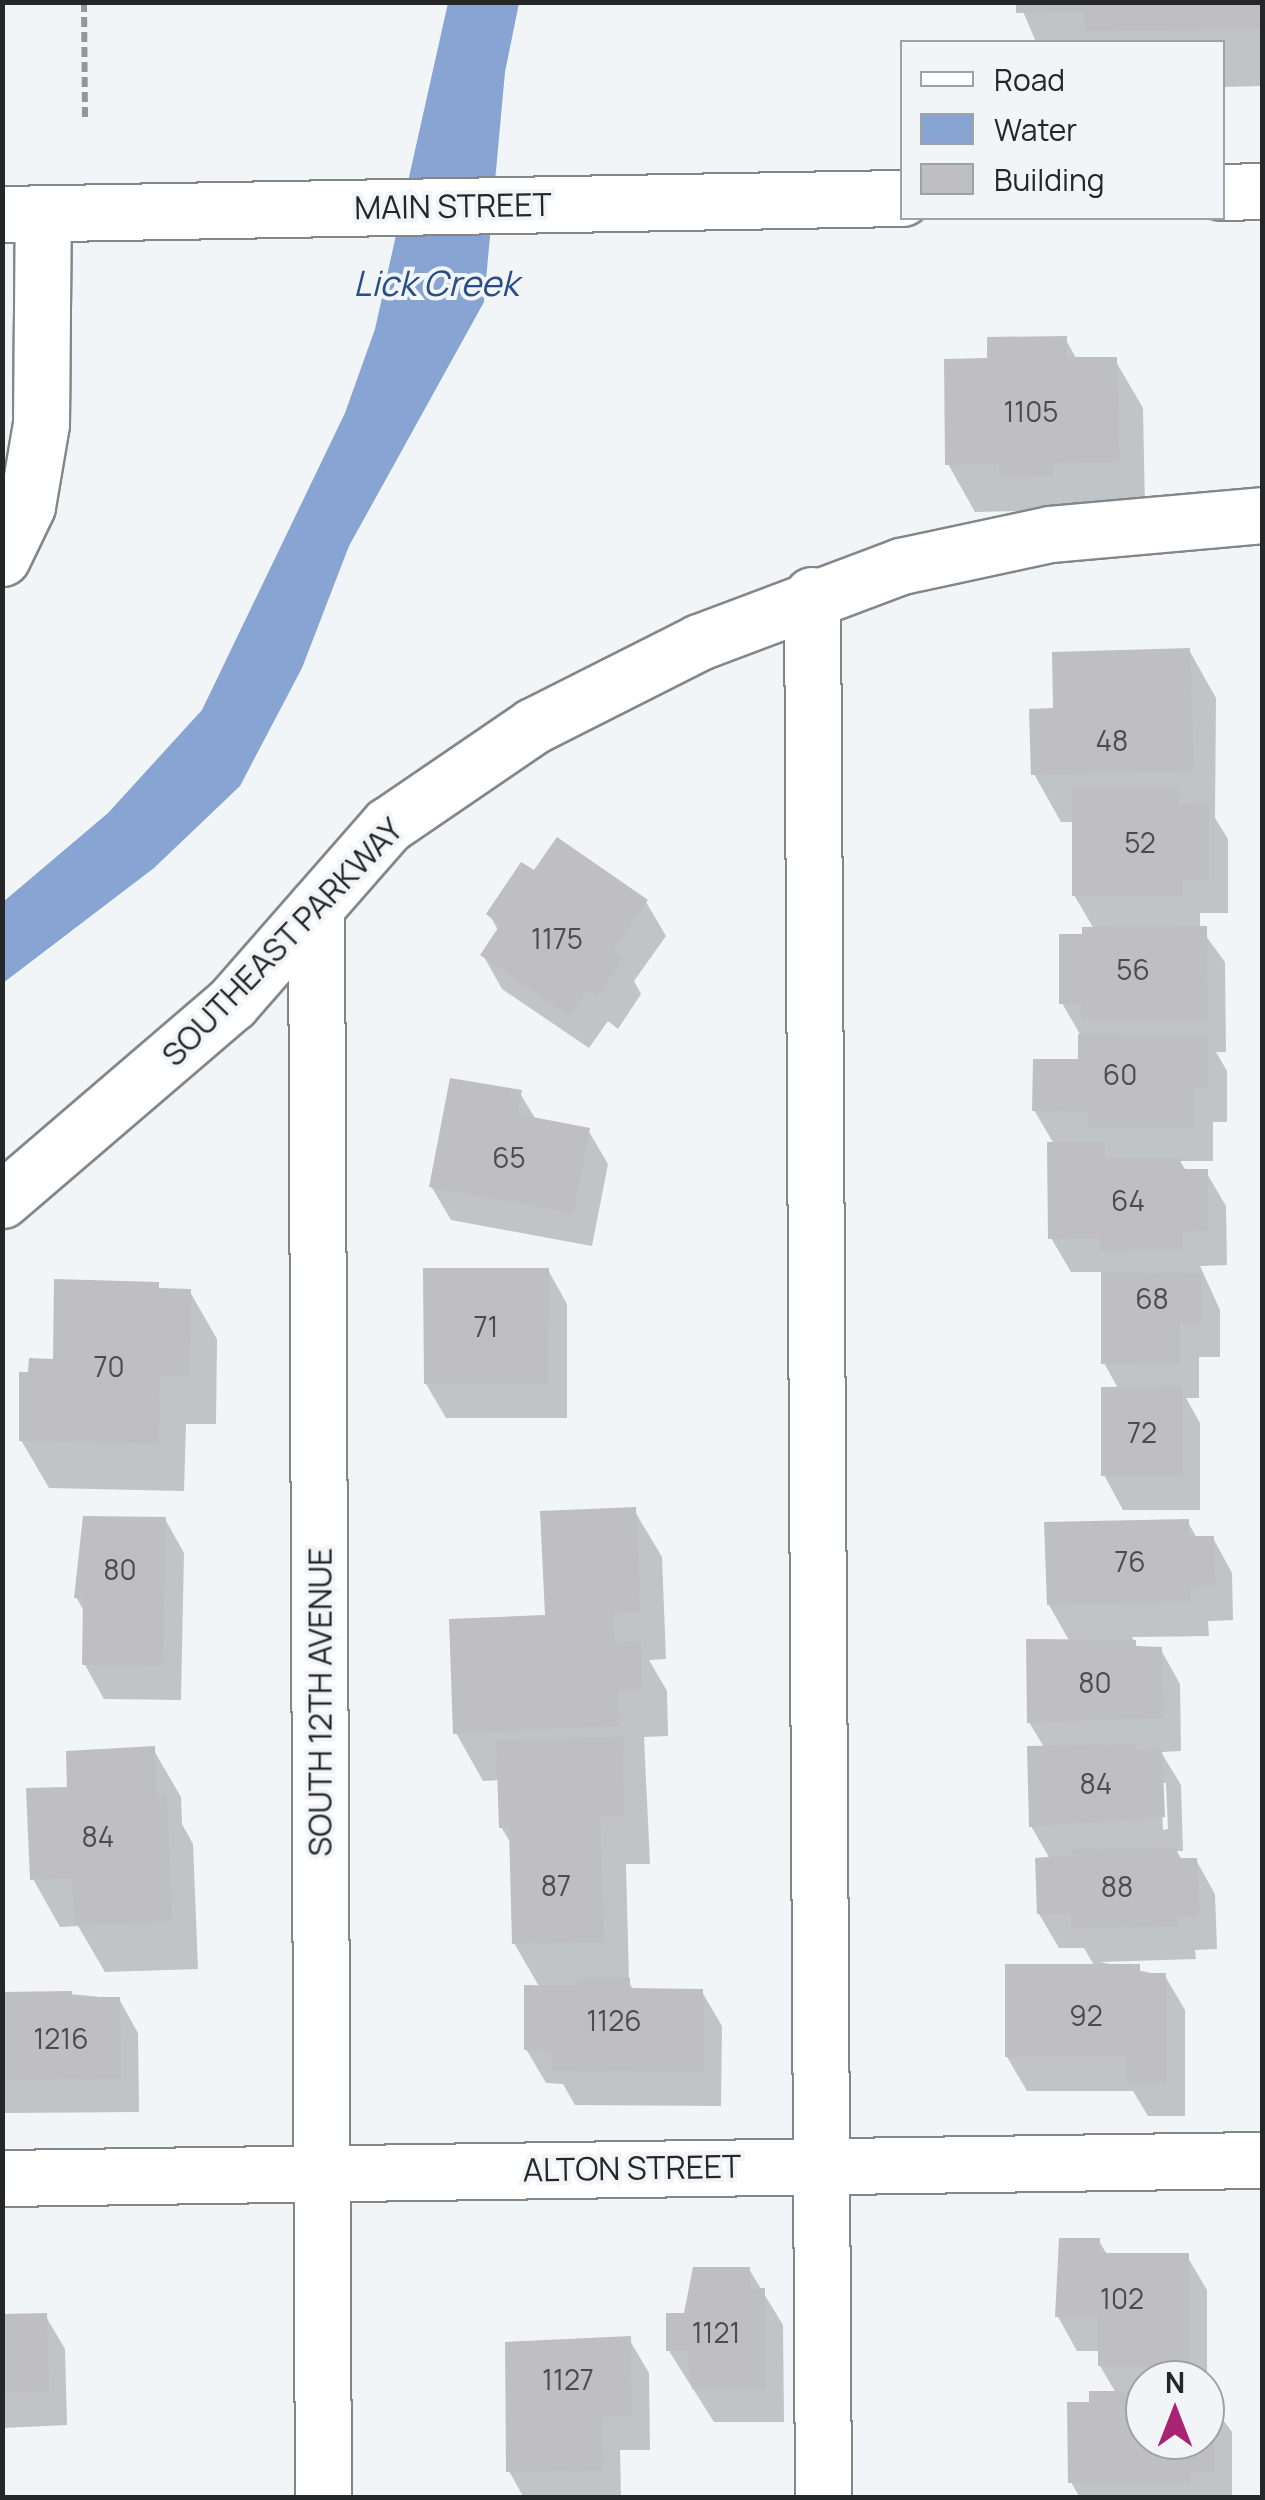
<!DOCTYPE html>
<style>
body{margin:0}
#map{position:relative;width:1265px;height:2500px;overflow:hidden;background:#f1f5f8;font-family:Manrope,sans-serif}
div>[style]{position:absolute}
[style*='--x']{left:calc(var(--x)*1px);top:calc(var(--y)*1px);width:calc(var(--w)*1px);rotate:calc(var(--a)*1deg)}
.water>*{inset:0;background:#87a4d2}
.shadow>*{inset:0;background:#0003}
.building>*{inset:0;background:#bfbec2}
.path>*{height:6px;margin-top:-3px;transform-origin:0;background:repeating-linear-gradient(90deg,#949799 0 10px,transparent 0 15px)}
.roads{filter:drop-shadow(2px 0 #84878a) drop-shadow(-2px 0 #84878a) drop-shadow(0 2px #84878a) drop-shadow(0 -2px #84878a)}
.minor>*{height:55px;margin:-27.5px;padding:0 27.5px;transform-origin:27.5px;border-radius:27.5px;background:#fff}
span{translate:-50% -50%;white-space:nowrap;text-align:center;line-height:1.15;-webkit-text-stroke:8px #f1f5f8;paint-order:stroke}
.number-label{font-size:28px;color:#4c4c4e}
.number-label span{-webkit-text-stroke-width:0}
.street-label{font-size:32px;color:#252627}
.water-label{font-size:35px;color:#294d87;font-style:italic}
.frame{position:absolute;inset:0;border:5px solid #252627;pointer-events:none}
.legend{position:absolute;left:900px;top:40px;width:325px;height:180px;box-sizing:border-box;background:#f1f5f8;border:2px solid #9fa2a4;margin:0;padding:12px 18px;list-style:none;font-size:30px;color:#252627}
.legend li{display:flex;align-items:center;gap:20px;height:50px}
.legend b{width:50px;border:2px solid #9fa2a4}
.north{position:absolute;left:1125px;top:2360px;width:100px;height:100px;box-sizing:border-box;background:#f1f5f8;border:2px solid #9fa2a4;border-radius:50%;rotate:0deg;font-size:28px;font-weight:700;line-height:40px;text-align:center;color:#252627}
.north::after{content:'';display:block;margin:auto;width:35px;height:45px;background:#a62471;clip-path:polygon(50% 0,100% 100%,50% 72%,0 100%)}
</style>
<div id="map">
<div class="water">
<div style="clip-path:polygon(448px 3px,519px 3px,505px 72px,484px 302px,349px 546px,302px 668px,240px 786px,154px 868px,3px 983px,3px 902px,108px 813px,202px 710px,345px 413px,375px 329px)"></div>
</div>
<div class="shadow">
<div style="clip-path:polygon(1019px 2px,1262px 2px,1262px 86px,1222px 87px,1222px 42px,1036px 42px)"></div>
<div style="clip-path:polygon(1065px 338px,1077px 360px,1115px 360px,1143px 408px,1145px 509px,1030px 524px,1022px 511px,975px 512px,948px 464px,990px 361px)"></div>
<div style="clip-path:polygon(1189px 650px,1216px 698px,1215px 818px,1228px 839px,1228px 913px,1200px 913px,1200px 928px,1225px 962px,1226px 1052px,1216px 1052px,1227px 1071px,1227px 1122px,1213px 1122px,1213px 1161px,1180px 1161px,1187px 1172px,1206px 1172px,1226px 1206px,1227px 1265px,1200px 1266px,1220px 1310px,1220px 1357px,1199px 1357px,1199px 1398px,1186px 1398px,1200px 1423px,1200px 1510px,1123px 1510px,1104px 1475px,1119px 1390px,1104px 1363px,1104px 1272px,1071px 1272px,1051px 1238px,1054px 1144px,1034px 1110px,1081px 1062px,1081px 1036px,1062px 1003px,1085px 937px,1094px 929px,1074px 895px,1074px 822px,1061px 822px,1034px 774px,1056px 710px)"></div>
<div style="clip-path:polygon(535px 874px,646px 902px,666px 936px,634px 981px,641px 994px,618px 1029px,608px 1021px,589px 1048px,502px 989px,483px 955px,499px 932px,489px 914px)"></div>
<div style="clip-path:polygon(520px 1093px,536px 1120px,588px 1130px,608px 1164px,592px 1246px,451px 1220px,431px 1186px)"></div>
<div style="clip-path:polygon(548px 1270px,567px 1304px,567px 1418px,446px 1418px,426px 1384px)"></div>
<div style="clip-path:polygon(157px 1284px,161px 1291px,190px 1292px,217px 1339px,216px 1424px,186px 1424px,184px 1491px,49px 1488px,21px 1440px,56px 1361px)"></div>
<div style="clip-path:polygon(634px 1510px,662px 1557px,666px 1659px,649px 1660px,667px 1691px,668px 1736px,644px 1737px,650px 1864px,626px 1864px,629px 1982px,634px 1991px,702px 1992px,722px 2026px,721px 2106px,575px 2105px,563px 2084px,546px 2083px,526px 2049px,540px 1988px,514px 1943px,512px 1845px,501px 1827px,500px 1780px,483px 1781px,456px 1733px)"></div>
<div style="clip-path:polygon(165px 1519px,184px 1553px,181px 1700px,104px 1699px,85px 1665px,85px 1613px,76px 1597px)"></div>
<div style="clip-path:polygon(evenodd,1187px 1521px,1197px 1538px,1213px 1538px,1232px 1573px,1233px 1620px,1208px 1621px,1209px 1636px,1132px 1637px,1138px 1649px,1161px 1650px,1180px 1684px,1181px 1751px,1161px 1752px,1181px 1785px,1183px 1851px,1177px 1851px,1182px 1860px,1196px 1860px,1215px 1894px,1217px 1949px,1195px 1950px,1196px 1959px,1100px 1962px,1165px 1976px,1185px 2010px,1185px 2116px,1148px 2116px,1133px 2091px,1027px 2091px,1007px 2057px,1095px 1967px,1084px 1948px,1059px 1948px,1039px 1914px,1050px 1859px,1031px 1826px,1045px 1749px,1029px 1722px,1070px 1642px,1049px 1605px,1187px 1521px,1161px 1783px,1166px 1783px,1168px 1829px,1163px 1830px,1161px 1783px)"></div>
<div style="clip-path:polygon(153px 1749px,181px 1797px,182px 1824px,193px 1844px,198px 1969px,105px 1972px,78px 1926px,60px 1927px,33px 1879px,70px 1790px)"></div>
<div style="clip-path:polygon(71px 1994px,119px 1999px,138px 2033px,139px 2112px,2px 2113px,2px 1995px)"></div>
<div style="clip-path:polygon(evenodd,1099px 2241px,1108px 2256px,1187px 2256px,1207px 2290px,1207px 2398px,1232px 2432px,1232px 2498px,1080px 2498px,1071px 2482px,1091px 2404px,1116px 2393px,1100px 2366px,1100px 2351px,1077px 2351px,1058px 2317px,1099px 2241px,1145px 2380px,1205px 2380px,1205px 2440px,1145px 2440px,1145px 2380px)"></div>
<div style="clip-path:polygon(749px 2269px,783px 2325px,784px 2422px,714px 2422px,669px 2351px,687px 2315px)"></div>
<div style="clip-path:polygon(45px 2315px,65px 2349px,67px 2425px,2px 2428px,2px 2317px)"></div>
<div style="clip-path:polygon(629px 2339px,649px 2373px,650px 2450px,620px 2450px,621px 2498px,524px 2498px,509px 2471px)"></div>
</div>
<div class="building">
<div style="clip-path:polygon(1016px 2px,1262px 2px,1262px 29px,1085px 31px,1084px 12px,1016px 13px)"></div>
<div style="clip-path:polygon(1067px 336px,1067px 357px,1117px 357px,1119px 462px,1053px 463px,1053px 476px,1000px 477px,999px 464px,945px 465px,944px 359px,987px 358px,987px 337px)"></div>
<div style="clip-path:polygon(1190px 648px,1194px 771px,1031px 775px,1029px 709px,1053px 708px,1052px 652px)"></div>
<div style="clip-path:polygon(1072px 787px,1179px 787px,1179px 804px,1209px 803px,1209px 880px,1182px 880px,1182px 896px,1072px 896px)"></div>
<div style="clip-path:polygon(557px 837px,648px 900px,613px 950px,623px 958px,598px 996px,588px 989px,569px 1016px,480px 955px,500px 925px,486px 914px,521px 862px,534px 870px)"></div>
<div style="clip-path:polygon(1207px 926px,1208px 1019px,1081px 1019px,1081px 1004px,1059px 1004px,1059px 934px,1082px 934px,1082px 927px)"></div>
<div style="clip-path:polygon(1078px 1034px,1208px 1035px,1208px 1088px,1194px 1088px,1194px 1128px,1089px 1128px,1089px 1112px,1032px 1111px,1033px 1059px,1078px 1059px)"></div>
<div style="clip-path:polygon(450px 1078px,522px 1090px,517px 1114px,590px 1128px,573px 1213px,429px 1187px)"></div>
<div style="clip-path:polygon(1047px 1142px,1105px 1142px,1105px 1158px,1181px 1158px,1181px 1169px,1208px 1169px,1208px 1231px,1182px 1232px,1182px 1250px,1100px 1251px,1100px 1238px,1048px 1239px)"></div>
<div style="clip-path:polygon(423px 1268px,549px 1268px,548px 1384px,424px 1384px)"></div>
<div style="clip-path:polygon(1101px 1272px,1202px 1273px,1202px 1323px,1180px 1323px,1180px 1365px,1101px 1364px)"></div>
<div style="clip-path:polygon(54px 1279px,159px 1282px,159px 1288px,191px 1289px,189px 1377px,160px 1377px,158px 1444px,19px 1441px,19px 1372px,28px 1372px,29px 1358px,53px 1359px)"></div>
<div style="clip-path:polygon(1182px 1386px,1182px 1476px,1101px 1476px,1101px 1387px)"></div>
<div style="clip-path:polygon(636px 1507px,640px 1612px,613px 1613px,614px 1643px,641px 1641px,642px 1689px,618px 1690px,619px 1726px,453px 1734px,449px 1619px,545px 1615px,540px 1511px)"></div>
<div style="clip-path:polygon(83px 1516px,166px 1517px,163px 1666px,82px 1665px,83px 1598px,74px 1598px)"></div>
<div style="clip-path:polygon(1189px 1519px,1189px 1536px,1214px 1536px,1215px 1586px,1190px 1587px,1191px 1602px,1047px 1605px,1044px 1522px)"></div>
<div style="clip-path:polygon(1026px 1639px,1136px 1640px,1136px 1646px,1162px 1647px,1163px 1718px,1027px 1723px)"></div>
<div style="clip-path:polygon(623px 1737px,624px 1817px,600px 1817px,604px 1942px,512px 1944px,509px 1828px,499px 1828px,496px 1740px)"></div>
<div style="clip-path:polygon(1136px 1744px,1136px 1750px,1162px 1749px,1165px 1817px,1029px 1827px,1027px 1746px)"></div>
<div style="clip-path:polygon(155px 1746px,156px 1794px,167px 1794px,172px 1922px,75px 1925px,72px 1878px,30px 1880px,26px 1788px,67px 1787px,66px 1751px)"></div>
<div style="clip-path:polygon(1177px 1847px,1177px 1858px,1197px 1858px,1199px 1915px,1177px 1916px,1178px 1926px,1071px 1929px,1071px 1914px,1037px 1914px,1035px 1858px,1072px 1855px,1072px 1849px)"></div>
<div style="clip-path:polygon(1005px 1964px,1140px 1964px,1140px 1973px,1166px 1973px,1166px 2083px,1126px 2083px,1126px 2057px,1005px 2057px)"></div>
<div style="clip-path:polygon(577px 1978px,630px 1978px,630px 1988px,703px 1989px,703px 2072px,552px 2071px,552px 2051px,524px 2050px,524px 1985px,577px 1986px)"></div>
<div style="clip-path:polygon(72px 1991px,72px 1997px,120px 1997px,121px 2079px,2px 2080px,2px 1992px)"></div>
<div style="clip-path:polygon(1059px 2238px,1100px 2238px,1100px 2253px,1189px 2253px,1189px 2366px,1098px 2366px,1098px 2317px,1055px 2317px)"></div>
<div style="clip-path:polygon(693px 2267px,750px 2267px,750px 2289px,765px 2288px,765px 2389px,692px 2389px,687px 2350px,666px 2351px,666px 2313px,684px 2313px)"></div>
<div style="clip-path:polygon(47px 2313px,49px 2392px,2px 2393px,2px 2314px)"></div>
<div style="clip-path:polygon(631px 2336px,632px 2417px,602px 2417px,603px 2471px,506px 2472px,505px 2342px)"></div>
<div style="clip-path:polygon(1089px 2391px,1145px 2391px,1145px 2440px,1205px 2440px,1205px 2396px,1214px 2395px,1214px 2472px,1190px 2473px,1190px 2483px,1068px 2483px,1067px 2402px,1089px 2402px)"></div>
</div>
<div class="path">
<div style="--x:84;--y:2;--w:119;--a:89.5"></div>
</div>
<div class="roads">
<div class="minor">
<div style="--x:1222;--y:192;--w:40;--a:-1.4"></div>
<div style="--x:2;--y:214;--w:900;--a:-1.02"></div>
<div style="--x:2;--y:558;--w:58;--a:-64.3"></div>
<div style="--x:27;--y:506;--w:83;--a:-80.3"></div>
<div style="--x:41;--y:424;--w:211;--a:-89.5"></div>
<div style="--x:812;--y:595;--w:1903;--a:89.67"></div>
<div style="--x:316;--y:907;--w:1591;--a:89.75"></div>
<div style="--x:2;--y:1200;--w:303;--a:-40.6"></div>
<div style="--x:232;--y:1003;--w:237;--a:-48.8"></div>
<div style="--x:388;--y:825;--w:176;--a:-34.3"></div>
<div style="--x:533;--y:726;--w:186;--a:-26.8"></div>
<div style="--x:699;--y:642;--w:216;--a:-20.6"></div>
<div style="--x:901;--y:566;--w:152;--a:-12.1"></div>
<div style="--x:1050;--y:534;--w:213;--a:-5.1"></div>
<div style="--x:2;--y:2178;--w:1260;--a:-0.82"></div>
</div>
</div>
<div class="number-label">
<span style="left:1031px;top:411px">1105</span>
<span style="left:1112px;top:740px">48</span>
<span style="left:1140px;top:842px">52</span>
<span style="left:557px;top:938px">1175</span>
<span style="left:1133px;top:969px">56</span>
<span style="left:1120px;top:1074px">60</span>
<span style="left:509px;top:1157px">65</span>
<span style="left:1128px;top:1200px">64</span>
<span style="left:1152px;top:1298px">68</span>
<span style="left:486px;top:1326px">71</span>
<span style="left:109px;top:1366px">70</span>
<span style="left:1142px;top:1432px">72</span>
<span style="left:1130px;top:1561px">76</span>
<span style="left:120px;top:1569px">80</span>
<span style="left:1095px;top:1682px">80</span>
<span style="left:1096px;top:1783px">84</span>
<span style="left:98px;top:1836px">84</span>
<span style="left:556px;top:1885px">87</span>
<span style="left:1117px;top:1886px">88</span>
<span style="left:1086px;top:2015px">92</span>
<span style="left:614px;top:2020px">1126</span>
<span style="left:61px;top:2038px">1216</span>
<span style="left:1122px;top:2298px">102</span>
<span style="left:716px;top:2332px">1121</span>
<span style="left:568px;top:2379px">1127</span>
</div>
<div class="street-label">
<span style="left:453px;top:206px;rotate:-1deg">MAIN STREET</span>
<span style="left:282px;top:942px;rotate:-46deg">SOUTHEAST PARKWAY</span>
<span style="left:320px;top:1702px;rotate:-90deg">SOUTH 12TH AVENUE</span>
<span style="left:632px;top:2168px;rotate:-1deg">ALTON STREET</span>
</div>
<div class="water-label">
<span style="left:436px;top:283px">Lick Creek</span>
</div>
<div class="frame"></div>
<ul class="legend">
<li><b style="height:12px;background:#fff"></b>Road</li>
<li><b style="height:28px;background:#87a4d2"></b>Water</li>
<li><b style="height:28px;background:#bfbec2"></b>Building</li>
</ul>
<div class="north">N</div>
</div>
